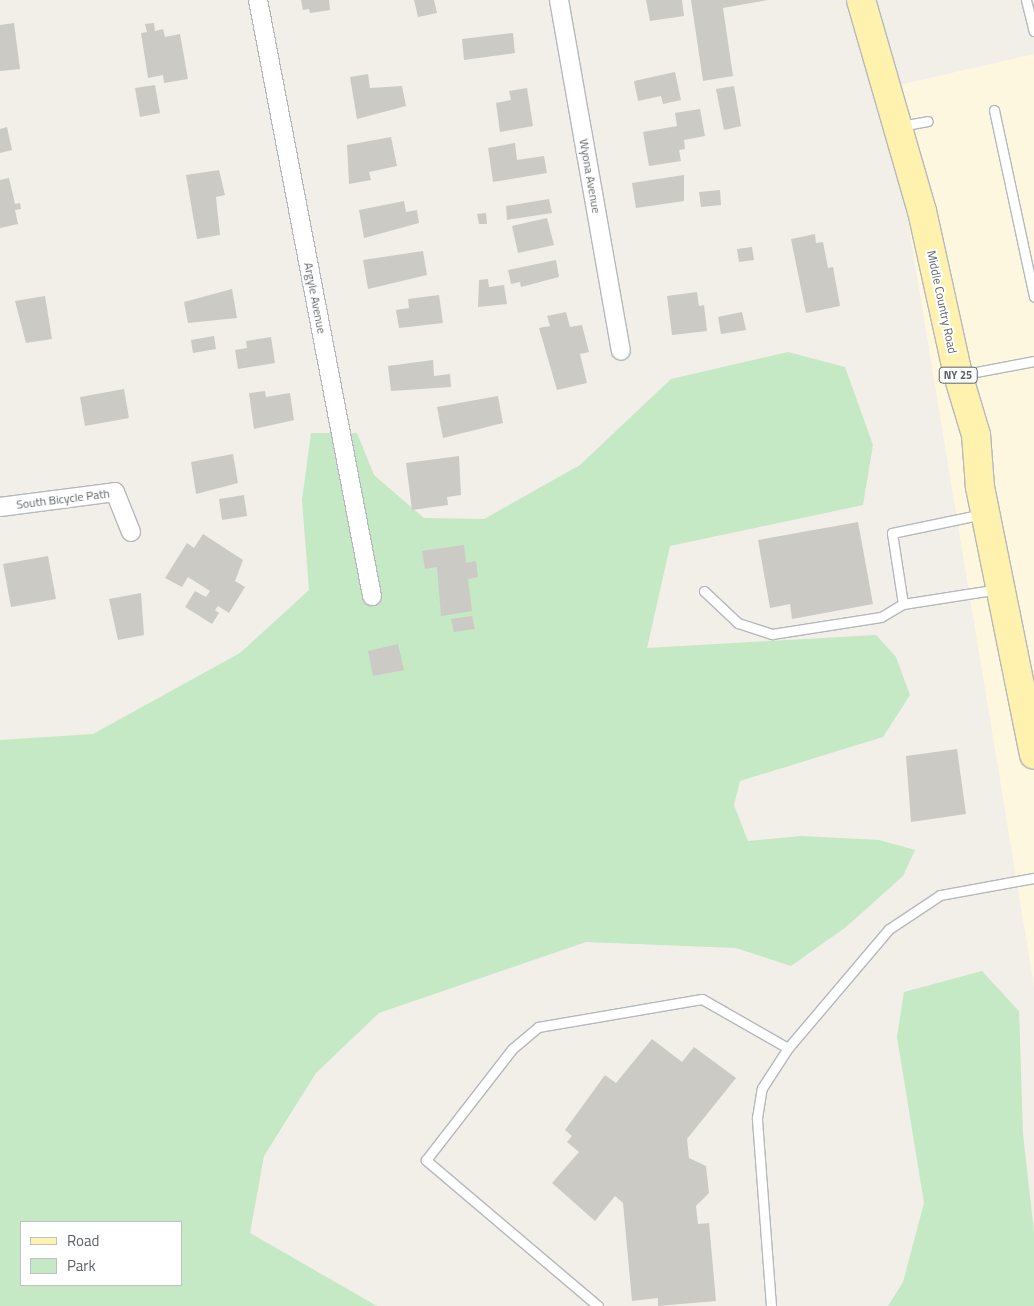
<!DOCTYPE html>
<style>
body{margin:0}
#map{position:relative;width:1034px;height:1306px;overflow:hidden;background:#f1efe8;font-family:"Titillium Web",sans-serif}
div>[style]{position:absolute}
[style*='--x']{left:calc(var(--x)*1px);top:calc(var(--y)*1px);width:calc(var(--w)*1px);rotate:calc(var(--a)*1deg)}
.commercial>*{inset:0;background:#fef7e0}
.green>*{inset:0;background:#c5e8c5}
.building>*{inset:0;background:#cccac5}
.roads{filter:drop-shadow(1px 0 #b5b8bc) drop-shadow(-1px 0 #b5b8bc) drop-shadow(0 1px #b5b8bc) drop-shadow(0 -1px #b5b8bc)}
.service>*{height:9px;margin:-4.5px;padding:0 4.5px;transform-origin:4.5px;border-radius:4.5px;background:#fff}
.minor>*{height:18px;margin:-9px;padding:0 9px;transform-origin:9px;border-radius:9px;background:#fff}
.primary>*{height:28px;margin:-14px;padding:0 14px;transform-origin:14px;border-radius:14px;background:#fff2af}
span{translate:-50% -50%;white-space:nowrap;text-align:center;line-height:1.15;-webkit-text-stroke:4px #fff;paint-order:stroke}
.shield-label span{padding:1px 4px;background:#fff;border:1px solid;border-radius:4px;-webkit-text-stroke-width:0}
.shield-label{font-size:11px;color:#5f6368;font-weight:700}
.street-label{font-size:12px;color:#5f6368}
.legend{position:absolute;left:20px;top:1221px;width:162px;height:65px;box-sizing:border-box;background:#fff;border:1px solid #bfc1c3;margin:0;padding:6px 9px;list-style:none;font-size:15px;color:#5f6368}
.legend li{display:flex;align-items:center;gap:10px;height:25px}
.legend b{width:25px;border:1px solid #bfc1c3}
</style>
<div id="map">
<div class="commercial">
<div style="clip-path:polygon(1034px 54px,1034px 986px,886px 88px)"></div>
</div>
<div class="green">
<div style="clip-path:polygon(evenodd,788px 352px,845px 367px,873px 445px,863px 505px,670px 546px,647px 648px,876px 635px,896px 657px,910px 695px,883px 737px,740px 781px,734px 805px,748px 841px,801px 836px,879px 840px,915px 850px,903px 876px,846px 927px,791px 966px,736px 948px,586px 942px,379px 1013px,316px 1073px,264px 1156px,250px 1233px,377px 1306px,0 1306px,0 740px,93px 734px,240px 653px,309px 590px,302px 500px,311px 433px,357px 433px,374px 475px,424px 518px,484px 519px,580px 465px,671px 379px,788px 352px,21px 1222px,181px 1222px,181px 1285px,21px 1285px,21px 1222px)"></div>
<div style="clip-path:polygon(982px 971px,1019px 1011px,1023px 1134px,1034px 1232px,1034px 1306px,888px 1306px,903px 1282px,924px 1203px,897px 1037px,904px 992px)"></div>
</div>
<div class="building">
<div style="clip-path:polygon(301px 0,329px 0,330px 10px,310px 13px,309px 9px,303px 10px)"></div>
<div style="clip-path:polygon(414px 0,434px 0,437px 13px,418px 17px)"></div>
<div style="clip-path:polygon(646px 0,682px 0,684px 16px,650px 21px)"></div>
<div style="clip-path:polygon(691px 0,768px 0,723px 8px,733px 76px,703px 81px)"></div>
<div style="clip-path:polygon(14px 23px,20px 69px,0 71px,0 25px)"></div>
<div style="clip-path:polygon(154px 23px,155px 31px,163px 29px,165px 37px,180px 34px,188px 79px,164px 83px,163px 75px,148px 78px,141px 33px,147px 32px,145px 24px)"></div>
<div style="clip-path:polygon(513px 33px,515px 53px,464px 60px,462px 39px)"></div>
<div style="clip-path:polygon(675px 72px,681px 100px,663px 104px,661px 96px,638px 101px,634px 81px)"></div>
<div style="clip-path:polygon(368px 74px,370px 88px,402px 86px,406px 106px,357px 119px,350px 77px)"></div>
<div style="clip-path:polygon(155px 85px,160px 113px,140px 117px,135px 88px)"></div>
<div style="clip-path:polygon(734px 86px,741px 126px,724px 130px,716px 89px)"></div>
<div style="clip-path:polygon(527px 88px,533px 126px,500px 132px,496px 103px,511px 100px,509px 91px)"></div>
<div style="clip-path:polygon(700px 109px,705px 136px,684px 140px,685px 149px,679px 150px,681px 161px,649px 166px,643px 132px,677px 126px,675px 113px)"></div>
<div style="clip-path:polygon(7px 127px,12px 150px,0 153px,0 129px)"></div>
<div style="clip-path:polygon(391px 137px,397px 166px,369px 172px,371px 180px,349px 184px,347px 145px)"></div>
<div style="clip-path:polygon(515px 143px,517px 160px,544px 156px,547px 173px,493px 182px,488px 148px)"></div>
<div style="clip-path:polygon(219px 170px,225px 195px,216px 197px,220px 235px,197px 239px,186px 175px)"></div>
<div style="clip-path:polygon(684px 175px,684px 201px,636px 208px,632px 183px)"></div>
<div style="clip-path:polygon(9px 178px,15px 204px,20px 203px,21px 209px,15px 210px,18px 224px,0 228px,0 180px)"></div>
<div style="clip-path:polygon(720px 190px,721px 205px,701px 207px,699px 192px)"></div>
<div style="clip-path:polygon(549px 199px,552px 213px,507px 220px,506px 206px)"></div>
<div style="clip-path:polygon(404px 201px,406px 212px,417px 210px,419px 223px,364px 238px,359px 210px)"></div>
<div style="clip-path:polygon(486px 213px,487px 224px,479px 224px,477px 214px)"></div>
<div style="clip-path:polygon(547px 218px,554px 245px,518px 253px,512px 226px)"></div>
<div style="clip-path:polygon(815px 234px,816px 243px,823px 242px,828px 268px,833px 267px,840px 306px,806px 313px,791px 239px)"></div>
<div style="clip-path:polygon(752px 247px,754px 260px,739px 262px,737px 249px)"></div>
<div style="clip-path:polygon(423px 251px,427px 275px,368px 289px,363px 260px)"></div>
<div style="clip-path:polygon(556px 260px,559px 277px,521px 287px,520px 282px,511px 284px,508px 270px)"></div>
<div style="clip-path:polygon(488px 279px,489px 287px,504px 285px,507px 304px,478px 307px,479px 280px)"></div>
<div style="clip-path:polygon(232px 289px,237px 318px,188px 323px,184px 302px)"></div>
<div style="clip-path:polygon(697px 292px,699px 306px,704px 305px,707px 331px,672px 335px,667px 296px)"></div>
<div style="clip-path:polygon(439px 295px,443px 323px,399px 328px,396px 310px,409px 308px,408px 299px)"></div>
<div style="clip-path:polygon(45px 296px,52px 339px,26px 343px,15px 301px)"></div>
<div style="clip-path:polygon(566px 312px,570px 327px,582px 325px,589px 352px,580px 354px,587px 383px,557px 390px,539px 328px,550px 326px,547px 316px)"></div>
<div style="clip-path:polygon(742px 312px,746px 330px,721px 334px,718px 317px)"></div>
<div style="clip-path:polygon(214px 336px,216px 349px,193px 353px,191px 340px)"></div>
<div style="clip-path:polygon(271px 337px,275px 363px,238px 369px,235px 350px,247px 348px,246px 341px)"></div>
<div style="clip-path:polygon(433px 360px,434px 376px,450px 374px,451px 387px,391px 391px,388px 366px)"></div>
<div style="clip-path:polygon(124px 389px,129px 418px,85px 426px,80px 397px)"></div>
<div style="clip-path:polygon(265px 391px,266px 397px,290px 393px,294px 420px,254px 429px,249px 393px)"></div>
<div style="clip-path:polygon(498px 396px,503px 423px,443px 438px,437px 407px)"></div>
<div style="clip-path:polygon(233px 454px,238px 483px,196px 494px,191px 462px)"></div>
<div style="clip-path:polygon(459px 456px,461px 495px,447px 497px,448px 505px,412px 510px,406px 463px)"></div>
<div style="clip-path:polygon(244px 495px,247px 516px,222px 520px,219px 499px)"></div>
<div style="clip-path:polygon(858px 522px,873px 604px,792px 619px,790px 604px,770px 608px,758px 540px)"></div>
<div style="clip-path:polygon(203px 534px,243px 560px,235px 581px,245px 587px,229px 613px,218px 606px,215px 610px,219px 613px,212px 624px,185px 607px,195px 591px,206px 597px,210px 591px,188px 577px,182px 587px,165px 578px,187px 543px,194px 548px)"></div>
<div style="clip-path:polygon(464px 545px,466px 563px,476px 561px,478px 577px,468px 579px,472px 611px,441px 616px,437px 567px,425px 569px,422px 551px)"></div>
<div style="clip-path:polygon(48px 556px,56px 599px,11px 607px,3px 564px)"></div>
<div style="clip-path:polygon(141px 593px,144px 635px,118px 640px,109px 599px)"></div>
<div style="clip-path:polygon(472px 616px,475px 629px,454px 632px,451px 619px)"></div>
<div style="clip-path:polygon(398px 644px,404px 670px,373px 676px,368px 651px)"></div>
<div style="clip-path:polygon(957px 749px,966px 814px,911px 822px,906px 756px)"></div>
<div style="clip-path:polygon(652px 1039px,682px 1062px,694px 1047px,736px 1078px,687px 1139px,689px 1158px,706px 1166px,709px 1193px,696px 1206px,698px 1224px,709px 1223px,716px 1301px,658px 1306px,658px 1298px,632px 1301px,623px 1203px,615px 1196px,595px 1221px,552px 1183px,579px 1152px,567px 1142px,572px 1136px,565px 1130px,605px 1075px,616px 1083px)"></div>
</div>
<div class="roads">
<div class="service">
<div style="--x:1026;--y:0;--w:32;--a:76"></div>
<div style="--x:994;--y:110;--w:191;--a:77.9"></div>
<div style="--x:900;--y:126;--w:28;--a:-10"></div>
<div style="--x:960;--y:375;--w:75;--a:-10.7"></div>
<div style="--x:983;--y:514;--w:93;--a:168.2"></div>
<div style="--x:892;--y:533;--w:72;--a:81.2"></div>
<div style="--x:903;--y:604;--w:97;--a:-8.9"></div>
<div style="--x:704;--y:591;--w:47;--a:43.3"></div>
<div style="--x:738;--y:623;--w:36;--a:18"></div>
<div style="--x:772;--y:634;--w:110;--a:-8.9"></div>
<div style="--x:881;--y:617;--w:26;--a:-31"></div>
<div style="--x:598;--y:1306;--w:226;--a:-139.7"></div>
<div style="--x:426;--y:1160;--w:140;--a:-52.2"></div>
<div style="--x:512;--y:1049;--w:34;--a:-40"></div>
<div style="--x:538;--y:1027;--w:166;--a:-9.7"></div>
<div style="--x:702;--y:999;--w:99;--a:29.7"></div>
<div style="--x:771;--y:1306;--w:189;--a:-94.3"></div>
<div style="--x:757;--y:1118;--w:30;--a:-81"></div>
<div style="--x:762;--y:1088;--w:48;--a:-57"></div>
<div style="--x:788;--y:1048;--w:156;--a:-49.7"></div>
<div style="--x:889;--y:929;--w:61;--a:-33.7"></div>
<div style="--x:940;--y:895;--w:96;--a:-10.3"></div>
</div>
<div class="minor">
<div style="--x:258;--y:0;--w:607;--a:79.17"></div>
<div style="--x:559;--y:0;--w:356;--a:80"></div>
<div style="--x:0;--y:507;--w:116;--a:-7.4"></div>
<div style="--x:115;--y:492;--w:43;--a:68.2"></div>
</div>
<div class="primary">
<div style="--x:861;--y:0;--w:220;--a:73.9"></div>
<div style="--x:922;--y:211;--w:168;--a:77.6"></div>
<div style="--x:958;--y:375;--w:63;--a:73.3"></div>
<div style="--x:976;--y:435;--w:52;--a:85.6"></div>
<div style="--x:980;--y:487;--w:273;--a:78.6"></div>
</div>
</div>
<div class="shield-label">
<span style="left:958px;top:375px">NY 25</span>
</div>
<div class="street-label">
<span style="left:590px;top:176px;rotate:80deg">Wyona Avenue</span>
<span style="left:315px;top:298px;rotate:79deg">Argyle Avenue</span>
<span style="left:942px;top:302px;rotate:78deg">Middle Country Road</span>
<span style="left:63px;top:499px;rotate:-7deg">South Bicycle Path</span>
</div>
<ul class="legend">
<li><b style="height:6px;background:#fff2af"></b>Road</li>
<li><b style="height:14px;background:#c5e8c5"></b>Park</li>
</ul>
</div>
